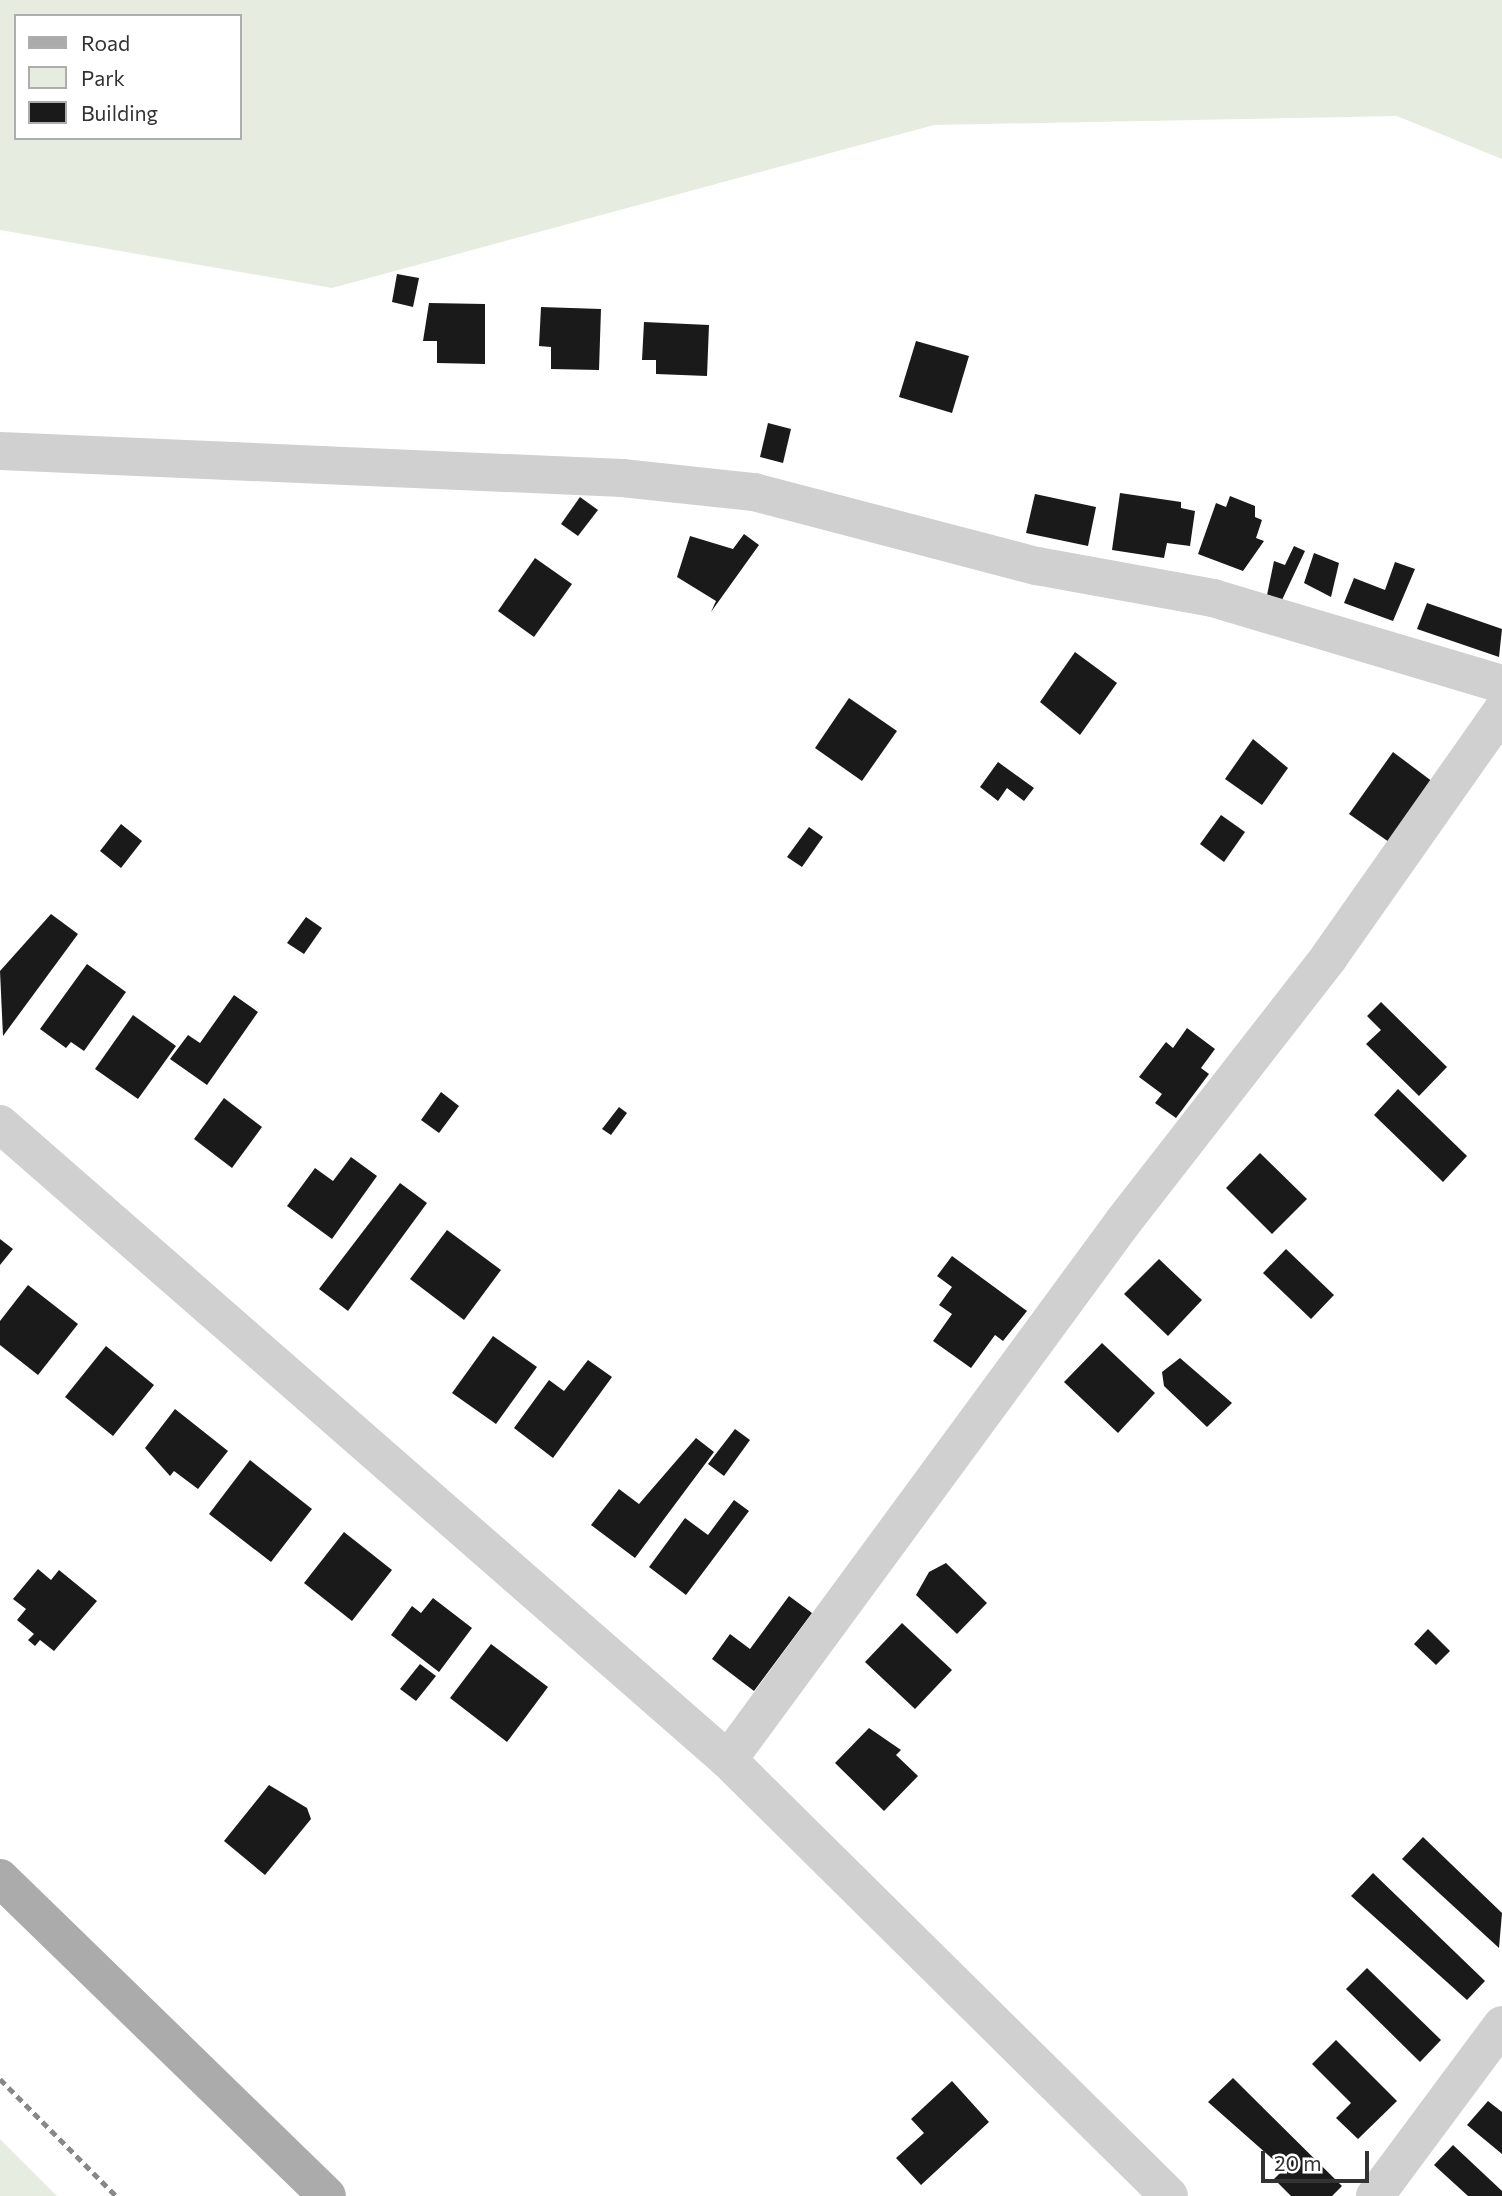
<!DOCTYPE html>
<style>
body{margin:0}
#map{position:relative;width:1502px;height:2196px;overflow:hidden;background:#fff;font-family:Commissioner,sans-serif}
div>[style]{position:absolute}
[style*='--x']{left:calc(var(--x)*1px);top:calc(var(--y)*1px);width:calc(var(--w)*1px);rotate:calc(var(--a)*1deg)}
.green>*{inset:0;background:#e6ecdf}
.building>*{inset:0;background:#1a1a1a}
.minor>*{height:38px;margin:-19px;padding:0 19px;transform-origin:19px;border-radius:19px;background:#d0d0d0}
.major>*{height:38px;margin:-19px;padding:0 19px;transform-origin:19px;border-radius:19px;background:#ababab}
.rail>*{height:5px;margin-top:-2.5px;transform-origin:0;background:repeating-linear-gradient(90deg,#888 0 7px,transparent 0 12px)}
span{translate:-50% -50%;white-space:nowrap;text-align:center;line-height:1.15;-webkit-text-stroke:7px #fff;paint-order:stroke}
.legend{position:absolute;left:14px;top:14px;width:228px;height:126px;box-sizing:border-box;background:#fff;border:2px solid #adadad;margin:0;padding:9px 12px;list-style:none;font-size:21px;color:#333}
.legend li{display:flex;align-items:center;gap:14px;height:35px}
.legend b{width:35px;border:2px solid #adadad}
.scale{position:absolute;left:1261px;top:2151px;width:108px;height:32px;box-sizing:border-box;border:4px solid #333;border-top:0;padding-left:9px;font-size:21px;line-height:24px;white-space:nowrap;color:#333;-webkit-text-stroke:5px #fff;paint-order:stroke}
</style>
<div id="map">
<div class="green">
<div style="clip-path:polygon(evenodd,0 0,1502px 0,1502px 159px,1397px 116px,934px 125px,332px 288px,0 230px,0 0,16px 16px,240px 16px,240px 138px,16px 138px,16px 16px)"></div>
<div style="clip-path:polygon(0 2139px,57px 2196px,0 2196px)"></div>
</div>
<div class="building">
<div style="clip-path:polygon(397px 274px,419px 278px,413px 307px,392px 302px)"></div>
<div style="clip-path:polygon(429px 303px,485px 304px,485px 364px,437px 363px,437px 341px,423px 341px)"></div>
<div style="clip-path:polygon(541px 307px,601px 309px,599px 370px,551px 369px,551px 347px,539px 346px)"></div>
<div style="clip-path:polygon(644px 322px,709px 325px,707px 376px,656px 374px,656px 360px,642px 360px)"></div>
<div style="clip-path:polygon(916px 341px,969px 356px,952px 413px,899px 397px)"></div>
<div style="clip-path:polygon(768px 423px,791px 429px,783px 463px,760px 457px)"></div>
<div style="clip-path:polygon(1120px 493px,1181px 502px,1181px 508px,1195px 511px,1190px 546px,1167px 543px,1164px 558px,1112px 550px)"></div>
<div style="clip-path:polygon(1035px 494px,1096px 507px,1088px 546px,1026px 533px)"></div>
<div style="clip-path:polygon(1230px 496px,1255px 506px,1255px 517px,1262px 520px,1256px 538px,1264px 541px,1243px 571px,1198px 554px,1216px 503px,1226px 507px)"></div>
<div style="clip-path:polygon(580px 497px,598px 510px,578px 536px,561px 524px)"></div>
<div style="clip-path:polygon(744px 534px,759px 545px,711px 612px,716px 601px,677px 577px,690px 536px,733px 549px)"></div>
<div style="clip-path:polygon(1294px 546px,1305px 551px,1282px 600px,1267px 595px,1274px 561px,1285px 565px)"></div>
<div style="clip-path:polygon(1314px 553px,1339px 563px,1331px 597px,1304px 583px)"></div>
<div style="clip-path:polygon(535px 558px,572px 584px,534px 637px,498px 611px)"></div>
<div style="clip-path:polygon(1395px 562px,1415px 569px,1393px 621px,1344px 603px,1354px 578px,1385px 590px)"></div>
<div style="clip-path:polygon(1427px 603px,1502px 629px,1499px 657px,1417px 629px)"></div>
<div style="clip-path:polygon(1075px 652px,1117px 683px,1080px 735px,1040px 702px)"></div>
<div style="clip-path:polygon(849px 698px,897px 731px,862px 781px,815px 748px)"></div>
<div style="clip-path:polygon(1253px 739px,1288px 768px,1262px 805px,1225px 779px)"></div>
<div style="clip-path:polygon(1393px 752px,1433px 782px,1389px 842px,1349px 814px)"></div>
<div style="clip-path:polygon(998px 762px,1034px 788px,1024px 801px,1007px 788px,998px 801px,980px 787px)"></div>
<div style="clip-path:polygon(1221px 815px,1245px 832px,1224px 862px,1200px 844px)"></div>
<div style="clip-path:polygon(121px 824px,142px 841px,121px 868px,100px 851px)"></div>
<div style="clip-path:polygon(809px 827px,823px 837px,802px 867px,787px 857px)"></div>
<div style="clip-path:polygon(51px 914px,78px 934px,3px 1036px,0 971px)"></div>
<div style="clip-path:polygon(306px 917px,322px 928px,304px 954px,287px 943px)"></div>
<div style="clip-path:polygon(87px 964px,126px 992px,84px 1051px,71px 1042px,66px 1048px,40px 1029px)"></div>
<div style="clip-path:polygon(234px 995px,258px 1012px,207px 1085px,170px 1059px,188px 1035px,200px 1043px)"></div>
<div style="clip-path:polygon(1381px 1002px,1447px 1067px,1419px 1096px,1366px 1044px,1381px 1030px,1367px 1016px)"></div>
<div style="clip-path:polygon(133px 1015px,176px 1046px,138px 1099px,95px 1069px)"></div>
<div style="clip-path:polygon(1187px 1028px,1215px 1049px,1201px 1068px,1209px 1074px,1176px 1118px,1155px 1103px,1162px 1094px,1139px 1077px,1166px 1042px,1173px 1048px)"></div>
<div style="clip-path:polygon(1398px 1089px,1467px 1156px,1443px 1182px,1374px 1115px)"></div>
<div style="clip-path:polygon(441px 1092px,459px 1106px,439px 1133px,421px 1120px)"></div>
<div style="clip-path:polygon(224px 1098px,262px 1127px,232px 1168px,194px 1139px)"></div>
<div style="clip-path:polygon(619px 1107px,627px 1113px,611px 1135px,602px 1129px)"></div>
<div style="clip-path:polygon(1260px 1153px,1307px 1199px,1272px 1234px,1226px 1188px)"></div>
<div style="clip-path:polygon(351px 1157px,377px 1176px,332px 1239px,287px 1206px,315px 1168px,333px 1181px)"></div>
<div style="clip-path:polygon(400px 1183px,427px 1203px,348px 1311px,319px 1289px)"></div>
<div style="clip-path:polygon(447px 1230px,501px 1270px,464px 1320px,410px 1279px)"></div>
<div style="clip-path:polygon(0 1239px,13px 1249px,0 1265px)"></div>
<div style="clip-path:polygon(1286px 1249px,1334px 1295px,1311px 1319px,1263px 1273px)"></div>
<div style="clip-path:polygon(952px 1256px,1027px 1311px,1003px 1341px,995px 1335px,971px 1368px,933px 1341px,952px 1314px,939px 1305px,952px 1287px,937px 1276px)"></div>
<div style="clip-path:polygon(1159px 1259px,1202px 1300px,1168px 1336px,1124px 1294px)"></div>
<div style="clip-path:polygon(28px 1285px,78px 1324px,38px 1375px,0 1345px,0 1321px)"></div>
<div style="clip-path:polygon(493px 1336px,537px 1367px,496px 1424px,452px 1393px)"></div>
<div style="clip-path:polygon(1102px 1343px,1155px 1393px,1118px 1433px,1064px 1382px)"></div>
<div style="clip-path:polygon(106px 1346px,154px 1385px,113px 1436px,65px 1397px)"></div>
<div style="clip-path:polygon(1180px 1358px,1232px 1403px,1207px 1427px,1164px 1386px,1162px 1372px)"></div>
<div style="clip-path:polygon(588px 1360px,612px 1377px,553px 1458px,514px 1428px,549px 1380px,564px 1391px)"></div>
<div style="clip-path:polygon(175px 1409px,228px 1451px,198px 1489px,174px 1471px,170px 1476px,145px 1448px)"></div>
<div style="clip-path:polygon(735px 1429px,750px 1440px,724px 1476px,708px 1464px)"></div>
<div style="clip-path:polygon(696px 1438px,714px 1452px,635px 1558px,591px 1525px,619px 1489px,639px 1504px)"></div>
<div style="clip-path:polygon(250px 1460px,312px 1509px,271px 1562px,209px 1514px)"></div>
<div style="clip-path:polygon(734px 1500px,749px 1511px,686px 1595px,649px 1567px,685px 1518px,708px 1535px)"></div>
<div style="clip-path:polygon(344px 1532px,392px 1570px,352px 1621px,304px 1583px)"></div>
<div style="clip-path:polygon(946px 1563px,987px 1603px,957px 1634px,916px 1595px,929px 1572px)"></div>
<div style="clip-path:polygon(38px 1569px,51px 1580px,59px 1570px,97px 1601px,54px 1651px,40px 1640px,35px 1646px,28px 1640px,34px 1634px,17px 1620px,26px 1609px,13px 1599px)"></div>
<div style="clip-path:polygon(789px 1596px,812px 1613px,754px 1691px,712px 1659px,730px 1634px,750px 1649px)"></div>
<div style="clip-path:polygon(433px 1598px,472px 1628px,439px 1672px,391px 1635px,412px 1606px,421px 1613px)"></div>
<div style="clip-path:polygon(902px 1623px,952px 1670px,915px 1709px,865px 1662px)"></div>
<div style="clip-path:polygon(1428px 1629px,1450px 1651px,1436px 1665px,1414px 1644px)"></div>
<div style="clip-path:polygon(491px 1644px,548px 1687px,507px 1742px,450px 1698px)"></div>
<div style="clip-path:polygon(420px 1664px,436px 1676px,416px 1701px,400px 1689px)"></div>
<div style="clip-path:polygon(869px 1728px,901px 1750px,896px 1755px,918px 1776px,884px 1811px,835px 1763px)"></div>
<div style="clip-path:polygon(269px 1785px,307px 1808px,311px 1819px,265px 1875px,224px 1841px)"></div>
<div style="clip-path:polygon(1423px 1837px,1502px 1913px,1499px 1948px,1402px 1859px)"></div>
<div style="clip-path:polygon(1373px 1873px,1485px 1981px,1467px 2000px,1351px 1896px)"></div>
<div style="clip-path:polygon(1367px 1968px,1441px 2040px,1420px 2062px,1346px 1989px)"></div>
<div style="clip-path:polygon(1336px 2040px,1397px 2101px,1358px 2139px,1336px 2118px,1351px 2103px,1312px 2064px)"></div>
<div style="clip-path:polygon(1233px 2078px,1342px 2186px,1332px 2196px,1291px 2196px,1274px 2179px,1284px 2169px,1208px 2102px)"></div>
<div style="clip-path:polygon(952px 2081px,989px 2122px,921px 2185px,896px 2158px,924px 2133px,911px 2119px)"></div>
<div style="clip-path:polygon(1488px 2101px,1502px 2112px,1502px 2154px,1467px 2125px)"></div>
<div style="clip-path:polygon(1453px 2145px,1502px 2191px,1502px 2196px,1468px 2196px,1434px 2165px)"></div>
</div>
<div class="minor">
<div style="--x:0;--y:451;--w:623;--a:2.49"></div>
<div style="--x:622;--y:478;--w:133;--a:6.1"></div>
<div style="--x:754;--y:492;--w:293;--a:14.7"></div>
<div style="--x:1037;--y:566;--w:179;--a:10.3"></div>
<div style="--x:1213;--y:598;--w:302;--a:16.6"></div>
<div style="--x:0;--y:1124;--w:967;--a:41.14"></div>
<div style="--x:728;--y:1760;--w:620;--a:44.67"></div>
<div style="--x:728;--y:1760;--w:667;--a:-53.71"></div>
<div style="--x:1123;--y:1222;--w:336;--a:-52.1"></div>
<div style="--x:1329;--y:957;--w:301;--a:-54.9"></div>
<div style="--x:1375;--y:2196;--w:213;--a:-53.4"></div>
</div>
<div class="major">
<div style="--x:0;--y:1878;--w:456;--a:44.2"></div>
</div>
<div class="rail">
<div style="--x:0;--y:2079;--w:165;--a:45.2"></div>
</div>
<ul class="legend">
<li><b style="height:9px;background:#ababab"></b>Road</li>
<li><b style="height:19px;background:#e6ecdf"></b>Park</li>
<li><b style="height:19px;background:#1a1a1a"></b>Building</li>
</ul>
<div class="scale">20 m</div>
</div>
